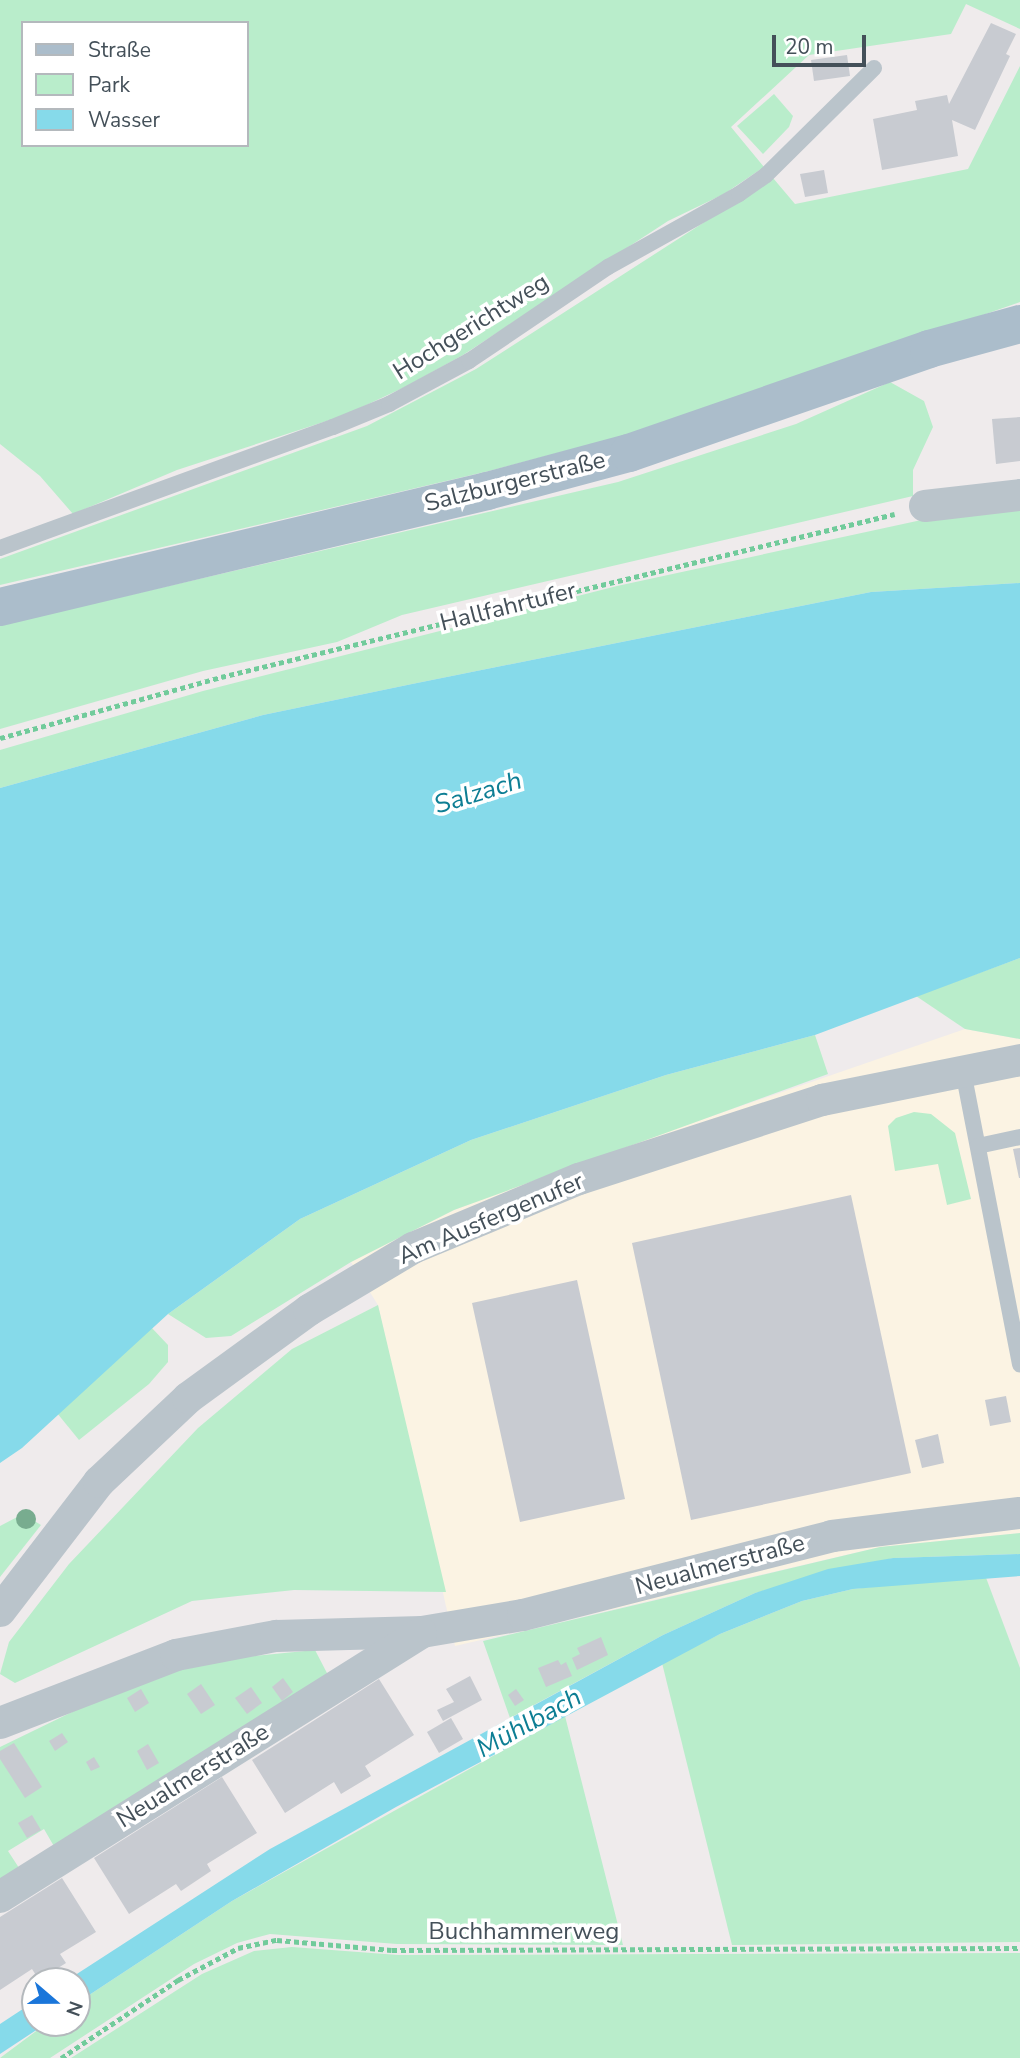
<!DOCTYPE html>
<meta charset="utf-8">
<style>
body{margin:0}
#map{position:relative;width:1020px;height:2058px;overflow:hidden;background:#efebec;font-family:"Nunito Sans",sans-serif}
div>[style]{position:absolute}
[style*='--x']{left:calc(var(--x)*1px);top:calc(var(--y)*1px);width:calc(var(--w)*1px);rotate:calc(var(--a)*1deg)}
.commercial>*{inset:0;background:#fbf3e3}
.green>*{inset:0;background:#b9edcb}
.water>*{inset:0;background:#86daea}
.building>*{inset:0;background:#c8cbd1}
.path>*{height:4.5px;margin-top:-2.25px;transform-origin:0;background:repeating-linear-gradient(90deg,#71cb9b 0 5px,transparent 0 8.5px)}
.lane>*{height:16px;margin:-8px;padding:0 8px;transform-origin:8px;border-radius:8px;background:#bac4cb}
.street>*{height:32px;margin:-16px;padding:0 16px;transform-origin:16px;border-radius:16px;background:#bac4cb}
.primary>*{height:38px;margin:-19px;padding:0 19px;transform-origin:19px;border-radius:19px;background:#abbdcb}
.trees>*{width:20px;height:20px;margin:-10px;border-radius:50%;background:#78ac8f}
span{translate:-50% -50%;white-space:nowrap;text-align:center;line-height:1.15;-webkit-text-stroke:7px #fff;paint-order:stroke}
.street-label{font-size:24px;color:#445059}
.water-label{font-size:26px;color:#0d7e94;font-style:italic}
.legend{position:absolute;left:21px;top:21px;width:228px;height:126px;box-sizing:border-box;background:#fff;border:2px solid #b4b9bd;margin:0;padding:9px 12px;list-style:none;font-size:21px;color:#445059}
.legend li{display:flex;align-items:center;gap:14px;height:35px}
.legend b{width:35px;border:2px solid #b4b9bd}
.north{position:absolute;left:21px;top:1967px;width:70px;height:70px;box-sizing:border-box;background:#fff;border:2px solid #b4b9bd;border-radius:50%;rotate:110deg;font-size:19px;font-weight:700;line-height:28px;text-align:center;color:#445059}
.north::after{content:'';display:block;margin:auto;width:24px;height:32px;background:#1a76da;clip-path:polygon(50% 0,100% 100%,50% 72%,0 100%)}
.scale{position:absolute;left:772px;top:35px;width:94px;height:32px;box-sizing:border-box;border:4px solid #445059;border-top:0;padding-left:9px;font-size:21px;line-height:24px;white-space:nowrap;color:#445059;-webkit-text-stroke:5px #fff;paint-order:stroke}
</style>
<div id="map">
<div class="commercial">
<div style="clip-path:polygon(965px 1029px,1020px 1039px,1020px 1533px,880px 1547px,455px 1646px,378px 1305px,351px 1262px,454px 1210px,567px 1166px)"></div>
</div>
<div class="green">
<div style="clip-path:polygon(evenodd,0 0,1020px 0,1020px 29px,966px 4px,951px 34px,809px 55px,731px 127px,764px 167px,724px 194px,668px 221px,463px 355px,407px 386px,345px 415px,177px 470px,73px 514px,40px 476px,0 444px,0 0,23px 23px,247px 23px,247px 145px,23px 145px,23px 23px)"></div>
<div style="clip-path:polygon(1020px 66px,1020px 302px,676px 422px,489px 471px,0 585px,0 559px,367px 426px,476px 369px,773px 178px,795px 204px,968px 169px)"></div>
<div style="clip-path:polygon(774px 94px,793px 116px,789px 127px,763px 154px,737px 126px)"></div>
<div style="clip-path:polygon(890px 382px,924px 401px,933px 427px,913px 470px,913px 496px,402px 615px,337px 642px,203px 671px,0 729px,0 625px,618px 482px,796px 424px)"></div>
<div style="clip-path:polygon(1020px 507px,1020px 583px,871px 592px,412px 684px,263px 715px,0 788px,0 750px,203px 691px,617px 586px,940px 516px)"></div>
<div style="clip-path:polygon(1020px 958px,1020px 1039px,965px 1029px,916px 996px)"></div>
<div style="clip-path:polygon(815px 1035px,828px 1074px,454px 1210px,351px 1262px,231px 1336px,206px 1338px,168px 1314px,300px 1219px,471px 1140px,666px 1075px)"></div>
<div style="clip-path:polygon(914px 1112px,931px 1114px,955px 1133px,971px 1199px,947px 1205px,938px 1164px,895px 1171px,888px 1126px,896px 1118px)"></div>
<div style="clip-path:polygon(378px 1305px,446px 1592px,294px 1590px,192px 1601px,15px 1683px,0 1674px,9px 1642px,69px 1564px,198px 1428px,292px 1349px)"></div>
<div style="clip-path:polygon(151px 1327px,168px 1345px,168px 1362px,149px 1384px,79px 1440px,57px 1413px)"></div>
<div style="clip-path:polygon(23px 1514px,41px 1525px,0 1577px,0 1526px)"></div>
<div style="clip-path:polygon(1020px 1533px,1020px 1554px,893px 1558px,755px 1593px,663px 1635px,510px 1718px,483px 1641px,880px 1547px)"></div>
<div style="clip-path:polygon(985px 1575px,1020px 1668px,1020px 1942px,732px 1945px,662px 1663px,720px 1634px,802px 1601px,853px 1589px)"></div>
<div style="clip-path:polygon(315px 1650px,328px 1675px,55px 1848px,44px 1829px,8px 1851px,21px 1871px,0 1884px,0 1747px,138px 1680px,223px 1659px)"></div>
<div style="clip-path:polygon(565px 1716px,623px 1945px,397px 1944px,270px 1934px,237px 1943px,194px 1964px,50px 2058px,0 2058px,47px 2023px,77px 2023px,77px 2003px,232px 1901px)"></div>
<div style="clip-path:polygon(292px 1947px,398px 1955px,1020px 1953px,1020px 2058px,71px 2058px,202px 1974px,254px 1951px)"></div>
</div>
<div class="water">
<div style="clip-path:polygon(1020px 583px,1020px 958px,815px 1035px,666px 1075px,471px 1140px,300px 1219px,168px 1314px,22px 1448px,0 1463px,0 788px,263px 715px,412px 684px,871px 592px)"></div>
<div style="clip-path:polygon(1020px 1554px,1020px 1576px,853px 1589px,802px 1601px,720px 1634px,396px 1807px,232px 1901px,77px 2003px,77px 1981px,66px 1981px,270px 1849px,663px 1635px,755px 1593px,828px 1569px,893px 1558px)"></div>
<div style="clip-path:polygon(35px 2001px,35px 2023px,47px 2023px,0 2054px,0 2024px)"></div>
</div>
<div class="building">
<div style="clip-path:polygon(991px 23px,1016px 34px,1006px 54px,1010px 56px,975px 130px,952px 120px,958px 156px,882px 170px,873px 119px,917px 110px,915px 101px,947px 95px,949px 104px)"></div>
<div style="clip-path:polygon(847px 55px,850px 76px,814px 81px,811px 60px)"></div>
<div style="clip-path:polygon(824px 170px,828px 193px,805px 197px,800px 174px)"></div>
<div style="clip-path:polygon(1020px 417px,1020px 461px,996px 464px,992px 419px)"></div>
<div style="clip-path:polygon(1020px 1148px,1020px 1178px,1019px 1178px,1013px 1149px)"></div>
<div style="clip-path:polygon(851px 1195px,911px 1473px,691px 1520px,632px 1243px)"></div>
<div style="clip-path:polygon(577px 1280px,625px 1499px,520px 1522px,472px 1303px)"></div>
<div style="clip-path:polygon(1006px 1396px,1011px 1422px,990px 1426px,985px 1400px)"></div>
<div style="clip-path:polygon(938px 1434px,944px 1463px,922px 1468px,915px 1440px)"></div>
<div style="clip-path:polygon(601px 1637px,608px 1655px,577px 1670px,572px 1658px,580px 1654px,577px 1648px)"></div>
<div style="clip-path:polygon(558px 1660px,561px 1665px,566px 1662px,572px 1676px,546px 1687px,538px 1668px)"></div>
<div style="clip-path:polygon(470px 1676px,482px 1700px,443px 1721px,437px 1710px,454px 1702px,446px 1689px)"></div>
<div style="clip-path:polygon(283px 1678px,293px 1692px,282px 1701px,272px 1687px)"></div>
<div style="clip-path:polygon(379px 1679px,414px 1735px,365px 1766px,371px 1776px,341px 1794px,334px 1782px,285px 1813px,252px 1760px)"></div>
<div style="clip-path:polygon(201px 1684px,215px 1705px,201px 1714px,187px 1694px)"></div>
<div style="clip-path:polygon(251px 1687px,262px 1703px,247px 1714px,235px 1698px)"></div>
<div style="clip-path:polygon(141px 1689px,149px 1703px,135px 1712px,127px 1698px)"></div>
<div style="clip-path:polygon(516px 1689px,524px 1700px,515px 1706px,508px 1695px)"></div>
<div style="clip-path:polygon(451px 1718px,463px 1739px,439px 1753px,427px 1732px)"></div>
<div style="clip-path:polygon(62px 1733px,68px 1742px,55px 1751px,49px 1741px)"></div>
<div style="clip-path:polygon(14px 1743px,42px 1787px,25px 1798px,0 1759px,0 1751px)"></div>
<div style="clip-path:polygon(148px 1744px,159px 1763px,147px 1770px,137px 1751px)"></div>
<div style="clip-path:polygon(94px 1757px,100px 1767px,91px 1771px,86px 1762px)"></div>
<div style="clip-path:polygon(222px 1777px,257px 1833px,207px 1864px,211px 1871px,181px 1891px,176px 1884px,129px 1914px,94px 1858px)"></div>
<div style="clip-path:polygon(32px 1815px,41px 1830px,27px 1838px,18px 1823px)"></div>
<div style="clip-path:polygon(62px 1878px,96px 1932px,60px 1954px,66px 1963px,39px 1980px,32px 1969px,0 1990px,0 1917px)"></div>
</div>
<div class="path">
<div style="--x:0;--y:738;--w:229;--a:-15.4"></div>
<div style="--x:221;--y:677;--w:693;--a:-13.6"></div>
<div style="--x:61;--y:2058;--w:141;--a:-33.7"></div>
<div style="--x:178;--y:1980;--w:68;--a:-28.1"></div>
<div style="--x:238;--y:1948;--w:40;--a:-12"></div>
<div style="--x:277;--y:1940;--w:115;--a:5"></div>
<div style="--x:392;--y:1950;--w:628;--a:-0.18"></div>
</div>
<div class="lane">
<div style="--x:0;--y:548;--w:354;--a:-20"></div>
<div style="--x:333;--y:427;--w:61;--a:-22.3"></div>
<div style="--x:389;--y:404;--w:91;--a:-28.3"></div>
<div style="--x:469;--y:361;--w:168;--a:-34.1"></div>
<div style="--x:608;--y:267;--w:150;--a:-29.1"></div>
<div style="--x:739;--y:194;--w:33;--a:-35"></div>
<div style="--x:766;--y:175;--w:152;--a:-44.7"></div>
<div style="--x:963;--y:1071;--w:299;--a:79"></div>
<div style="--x:978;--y:1146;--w:43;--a:-12.1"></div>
</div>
<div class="street">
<div style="--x:925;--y:506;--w:96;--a:-6.6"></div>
<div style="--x:0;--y:1611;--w:163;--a:-52.5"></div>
<div style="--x:99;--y:1482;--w:122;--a:-43.3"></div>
<div style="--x:188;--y:1398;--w:150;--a:-36"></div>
<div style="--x:309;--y:1310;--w:121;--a:-30.8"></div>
<div style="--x:413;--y:1248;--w:180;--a:-22.6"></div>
<div style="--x:579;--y:1179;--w:256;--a:-18"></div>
<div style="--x:822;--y:1100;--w:202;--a:-11.4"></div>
<div style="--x:0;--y:1723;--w:189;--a:-21.1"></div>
<div style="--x:176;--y:1655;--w:102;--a:-10.8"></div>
<div style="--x:276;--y:1636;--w:146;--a:-1.6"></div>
<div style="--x:422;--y:1632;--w:102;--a:-9.6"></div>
<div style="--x:523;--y:1615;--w:319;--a:-14.3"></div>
<div style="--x:832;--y:1536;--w:189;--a:-7"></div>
<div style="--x:0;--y:1897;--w:497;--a:-32.1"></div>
</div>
<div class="primary">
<div style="--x:0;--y:607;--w:501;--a:-13.4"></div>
<div style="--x:487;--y:491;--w:147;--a:-15"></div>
<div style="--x:629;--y:453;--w:318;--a:-19.1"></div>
<div style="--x:929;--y:349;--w:94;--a:-15.4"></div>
</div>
<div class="trees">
<div style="left:26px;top:1519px"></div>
</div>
<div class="street-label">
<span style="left:471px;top:327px;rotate:-32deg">Hochgerichtweg</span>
<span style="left:515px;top:482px;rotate:-14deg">Salzburgerstraße</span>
<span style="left:508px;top:607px;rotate:-14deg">Hallfahrtufer</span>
<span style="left:491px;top:1219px;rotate:-23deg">Am Ausfergenufer</span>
<span style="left:720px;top:1565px;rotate:-15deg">Neualmerstraße</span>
<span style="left:193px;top:1776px;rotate:-32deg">Neualmerstraße</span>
<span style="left:524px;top:1932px">Buchhammerweg</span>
</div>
<div class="water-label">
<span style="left:478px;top:793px;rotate:-17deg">Salzach</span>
<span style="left:529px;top:1723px;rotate:-29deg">Mühlbach</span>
</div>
<ul class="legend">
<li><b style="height:9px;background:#abbdcb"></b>Straße</li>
<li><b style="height:19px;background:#b9edcb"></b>Park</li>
<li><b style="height:19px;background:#86daea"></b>Wasser</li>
</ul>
<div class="north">N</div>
<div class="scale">20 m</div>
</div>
